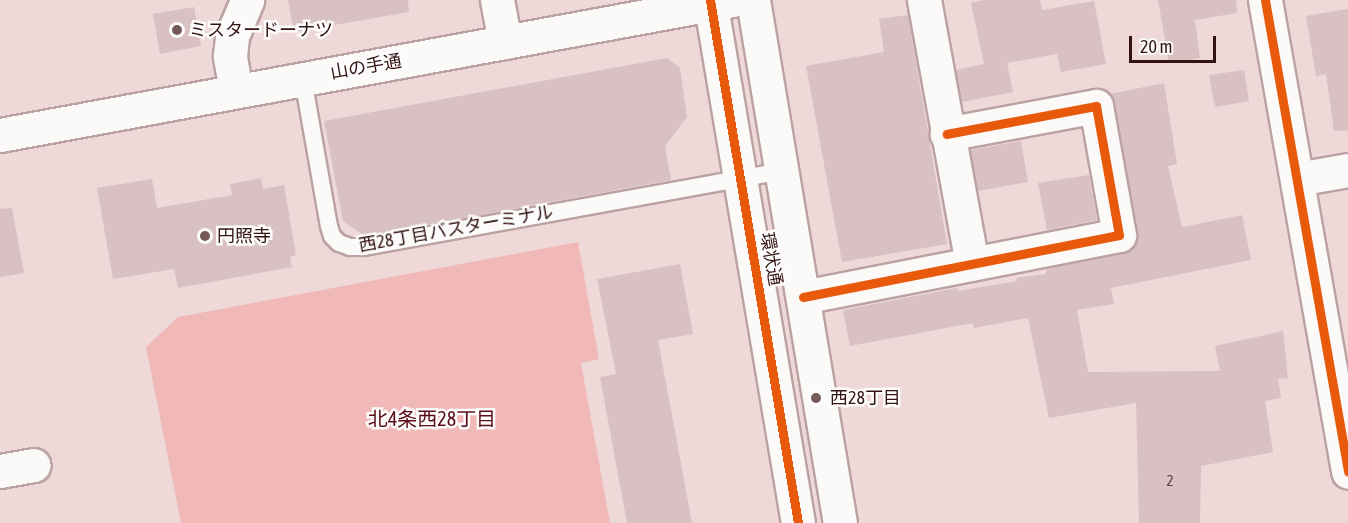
<!DOCTYPE html>
<meta charset="utf-8">
<style>
body{margin:0}
#map{position:relative;width:1348px;height:523px;overflow:hidden;background:#eed9d8;font-family:"Asap Condensed","Noto Sans JP",sans-serif}
div>[style]{position:absolute}
[style*='--x']{left:calc(var(--x)*1px);top:calc(var(--y)*1px);width:calc(var(--w)*1px);rotate:calc(var(--a)*1deg)}
.green>*{inset:0;background:#f0b9b8}
.building>*{inset:0;background:#d8c0c3}
.roads{filter:drop-shadow(2px 0 #bba2a2) drop-shadow(-2px 0 #bba2a2) drop-shadow(0 2px #bba2a2) drop-shadow(0 -2px #bba2a2)}
.service>*{height:16px;margin:-8px;padding:0 8px;transform-origin:8px;border-radius:8px;background:#fcf9f9}
.minor>*{height:33px;margin:-16.5px;padding:0 16.5px;transform-origin:16.5px;border-radius:16.5px;background:#fcf9f9}
.tertiary>*{height:33px;margin:-16.5px;padding:0 16.5px;transform-origin:16.5px;border-radius:16.5px;background:#fcf9f9}
.secondary>*{height:33px;margin:-16.5px;padding:0 16.5px;transform-origin:16.5px;border-radius:16.5px;background:#fcf9f9}
.cycleway>*{height:9px;margin:-4.5px;padding:0 4.5px;transform-origin:4.5px;border-radius:4.5px;background:#e8590c}
.dots>*{width:16px;height:16px;translate:-50% -50%;box-sizing:border-box;border:3px solid #fcfcfc;border-radius:50%}
span{translate:-50% -50%;white-space:nowrap;text-align:center;line-height:1.15;-webkit-text-stroke:5px #fcfcfc;paint-order:stroke}
.number-label{font-size:15px;color:#604243}
.number-label span{-webkit-text-stroke-width:0}
.poi-label{font-size:18px;color:#341313}
.left{translate:0 -50%;text-align:left}
.street-label{font-size:18px;color:#341313}
.neighbourhood-label{font-size:20px;color:#5a0d17}
.scale{position:absolute;left:1129px;top:36px;width:87px;height:27px;box-sizing:border-box;border:3px solid #341313;border-top:0;padding-left:8px;font-size:18px;line-height:21px;white-space:nowrap;color:#341313;-webkit-text-stroke:4px #fcfcfc;paint-order:stroke}
</style>
<div id="map">
<div class="green">
<div style="clip-path:polygon(578px 242px,599px 359px,581px 363px,610px 523px,181px 523px,146px 347px,178px 317px)"></div>
</div>
<div class="building">
<div style="clip-path:polygon(288px 0,408px 0,409px 12px,294px 32px)"></div>
<div style="clip-path:polygon(984px 0,1040px 0,1042px 10px,1094px 1px,1106px 64px,1061px 72px,1057px 54px,1007px 63px,1013px 92px,962px 102px,956px 70px,984px 64px,971px 3px)"></div>
<div style="clip-path:polygon(1158px 0,1236px 0,1237px 13px,1195px 20px,1200px 58px,1169px 63px)"></div>
<div style="clip-path:polygon(194px 7px,201px 46px,160px 54px,153px 14px)"></div>
<div style="clip-path:polygon(1348px 9px,1348px 130px,1334px 131px,1326px 74px,1316px 76px,1306px 16px)"></div>
<div style="clip-path:polygon(908px 15px,947px 244px,842px 262px,806px 66px,884px 52px,879px 19px)"></div>
<div style="clip-path:polygon(667px 58px,680px 68px,687px 117px,665px 146px,671px 180px,365px 236px,343px 221px,324px 121px)"></div>
<div style="clip-path:polygon(1244px 70px,1249px 101px,1215px 107px,1209px 75px)"></div>
<div style="clip-path:polygon(1164px 83px,1177px 164px,1168px 166px,1182px 227px,1242px 215px,1251px 260px,1111px 288px,1114px 304px,1077px 310px,1088px 372px,1220px 371px,1215px 346px,1283px 331px,1288px 378px,1278px 379px,1281px 398px,1265px 401px,1273px 452px,1201px 466px,1200px 523px,1139px 523px,1136px 403px,1049px 418px,1028px 318px,974px 328px,973px 323px,850px 346px,843px 310px,957px 288px,958px 291px,1017px 281px,1016px 278px,1046px 274px,1046px 270px,1054px 267px,1131px 250px,1136px 242px,1137px 232px,1114px 103px,1110px 94px)"></div>
<div style="clip-path:polygon(1021px 141px,1028px 182px,978px 191px,970px 150px)"></div>
<div style="clip-path:polygon(1089px 175px,1097px 220px,1047px 230px,1038px 183px)"></div>
<div style="clip-path:polygon(261px 178px,263px 189px,284px 185px,296px 255px,290px 257px,292px 267px,178px 288px,174px 269px,113px 279px,97px 188px,152px 179px,157px 208px,232px 195px,230px 184px)"></div>
<div style="clip-path:polygon(12px 208px,24px 273px,0 277px,0 209px)"></div>
<div style="clip-path:polygon(680px 264px,693px 334px,658px 340px,692px 523px,627px 523px,600px 377px,616px 374px,597px 279px)"></div>
</div>
<div class="roads">
<div class="service">
<div style="--x:303;--y:79;--w:149;--a:80"></div>
<div style="--x:329;--y:226;--w:10;--a:73"></div>
<div style="--x:332;--y:236;--w:10;--a:45"></div>
<div style="--x:339;--y:243;--w:12;--a:20"></div>
<div style="--x:350;--y:247;--w:14;--a:0"></div>
<div style="--x:364;--y:247;--w:425;--a:-10.3"></div>
</div>
<div class="minor">
<div style="--x:497;--y:0;--w:43;--a:79.2"></div>
<div style="--x:924;--y:0;--w:268;--a:79.7"></div>
<div style="--x:1265;--y:0;--w:479;--a:80"></div>
<div style="--x:236;--y:91;--w:36;--a:-100"></div>
<div style="--x:230;--y:56;--w:20;--a:-84"></div>
<div style="--x:232;--y:36;--w:39;--a:-67"></div>
<div style="--x:1297;--y:179;--w:52;--a:-10"></div>
<div style="--x:803;--y:297;--w:322;--a:-11.1"></div>
<div style="--x:1119;--y:235;--w:131;--a:-100.1"></div>
<div style="--x:1096;--y:106;--w:152;--a:169.4"></div>
<div style="--x:0;--y:471;--w:34;--a:-10"></div>
</div>
<div class="tertiary">
<div style="--x:710;--y:0;--w:530;--a:80.45"></div>
<div style="--x:753;--y:0;--w:530;--a:80.56"></div>
</div>
<div class="secondary">
<div style="--x:0;--y:135;--w:745;--a:-10.44"></div>
</div>
</div>
<div class="cycleway">
<div style="--x:710;--y:0;--w:530;--a:80.45"></div>
<div style="--x:1265;--y:0;--w:479;--a:80"></div>
<div style="--x:803;--y:297;--w:322;--a:-11.1"></div>
<div style="--x:1119;--y:235;--w:131;--a:-100.1"></div>
<div style="--x:1096;--y:106;--w:152;--a:169.4"></div>
</div>
<div class="dots">
<div style="left:177px;top:30px;background:#755858"></div>
<div style="left:205px;top:236px;background:#755858"></div>
<div style="left:816px;top:398px;background:#755858"></div>
</div>
<div class="number-label">
<span style="left:1170px;top:481px">2</span>
</div>
<div class="poi-label">
<span class="left" style="left:189px;top:30px">ミスタードーナツ</span>
<span class="left" style="left:217px;top:236px">円照寺</span>
<span class="left" style="left:830px;top:398px">西28丁目</span>
</div>
<div class="street-label">
<span style="left:366px;top:67px;rotate:-10deg">山の手通</span>
<span style="left:456px;top:229px;rotate:-10deg">西28丁目バスターミナル</span>
<span style="left:771px;top:259px;rotate:80deg">環状通</span>
</div>
<div class="neighbourhood-label">
<span style="left:432px;top:418px">北4条西28丁目</span>
</div>
<div class="scale">20 m</div>
</div>
